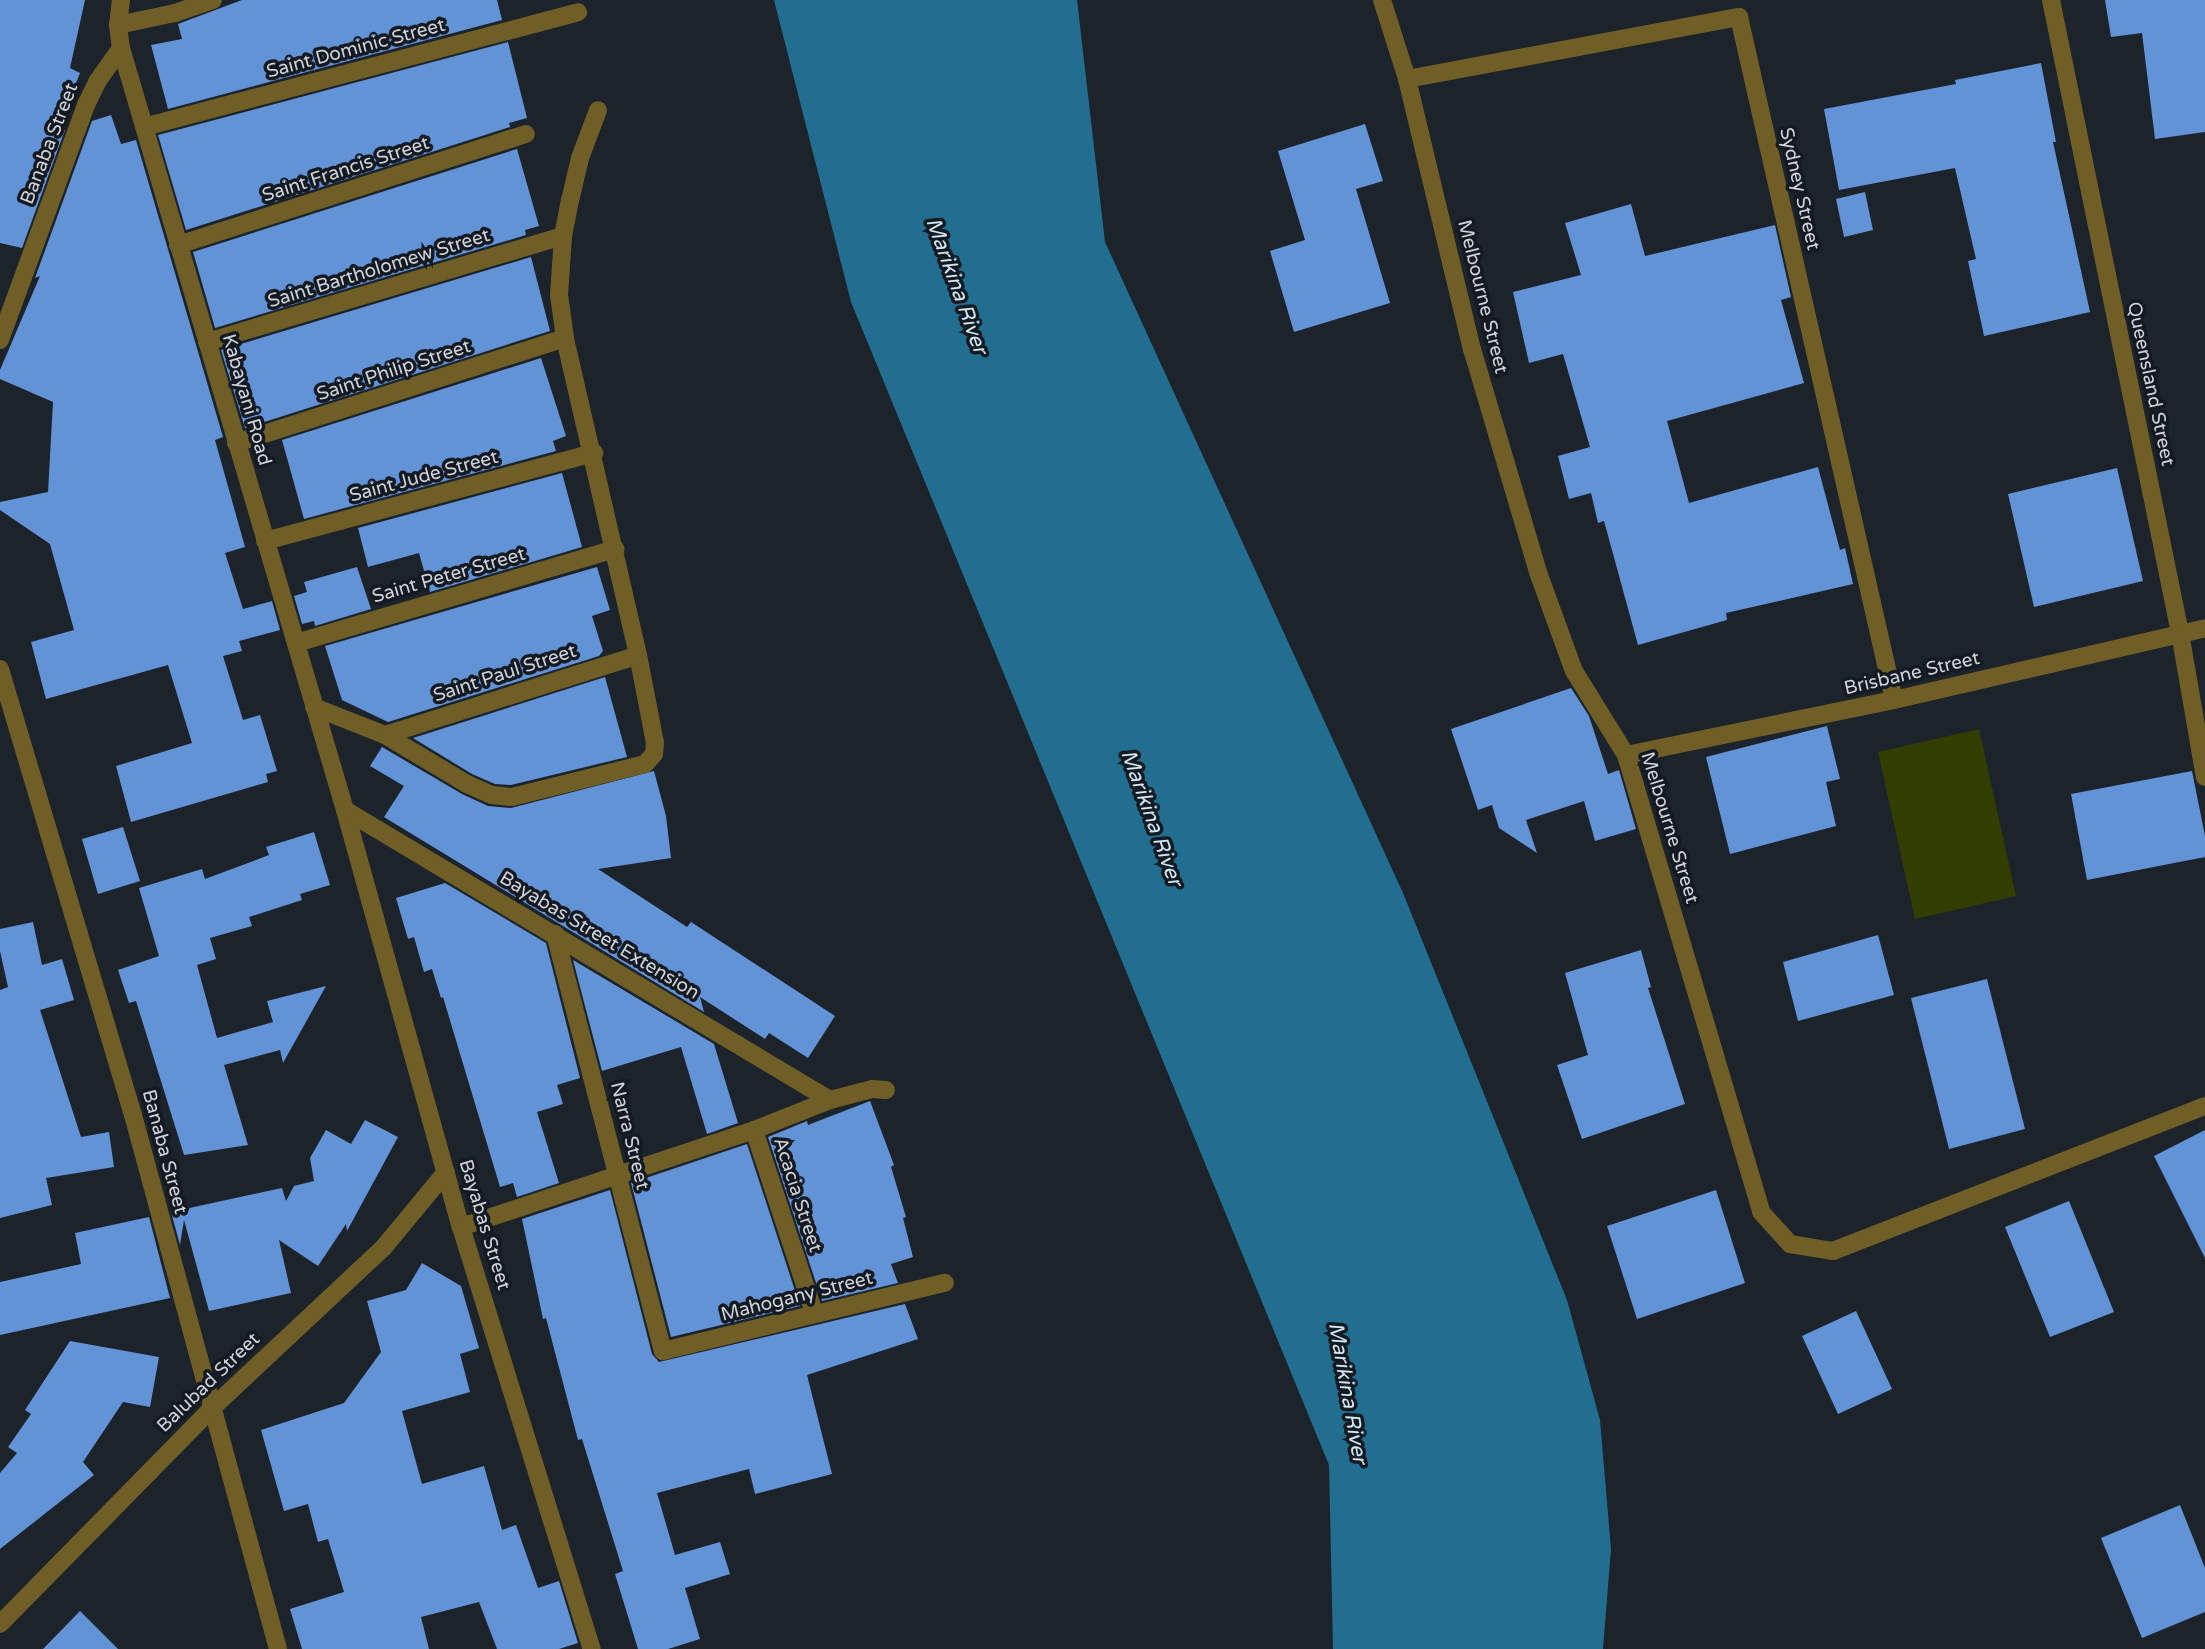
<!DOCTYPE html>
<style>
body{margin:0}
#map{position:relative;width:2205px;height:1649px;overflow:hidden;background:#1d232b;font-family:"Varela Round",sans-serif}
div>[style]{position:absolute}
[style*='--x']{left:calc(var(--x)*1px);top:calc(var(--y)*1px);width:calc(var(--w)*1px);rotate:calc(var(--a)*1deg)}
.green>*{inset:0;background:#313e00}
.water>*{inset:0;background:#216e91}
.building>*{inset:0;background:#6293d6}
.minor>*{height:18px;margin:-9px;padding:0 9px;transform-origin:9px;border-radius:9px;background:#6f5f26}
span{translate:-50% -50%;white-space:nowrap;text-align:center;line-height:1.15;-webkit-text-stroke:7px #141a21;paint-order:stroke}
.street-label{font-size:19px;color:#d0d4d9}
.water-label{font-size:21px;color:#d1e7f3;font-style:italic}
</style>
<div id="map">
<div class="green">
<div style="clip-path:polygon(1979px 729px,2016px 896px,1915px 919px,1878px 752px)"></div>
</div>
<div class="water">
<div style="clip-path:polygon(774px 0,1077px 0,1105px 242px,1403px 893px,1567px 1300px,1600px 1420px,1611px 1549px,1603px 1649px,1333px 1649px,1329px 1465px,851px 302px)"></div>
</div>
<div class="building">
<div style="clip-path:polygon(0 0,85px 0,70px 68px,80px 73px,56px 133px,65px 130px,22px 248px,0 243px)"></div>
<div style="clip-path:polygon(242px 0,497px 0,502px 20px,168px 109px,151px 45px,182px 39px,178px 24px)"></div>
<div style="clip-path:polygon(2105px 0,2205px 0,2205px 132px,2155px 139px,2142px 33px,2111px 37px)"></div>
<div style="clip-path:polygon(508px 42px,527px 118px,509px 123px,510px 127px,186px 230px,158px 135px)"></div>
<div style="clip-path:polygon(2041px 63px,2056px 142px,2053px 142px,2090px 312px,1984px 336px,1968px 261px,1976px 259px,1955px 168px,1839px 190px,1824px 109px,1956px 84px,1955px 80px)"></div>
<div style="clip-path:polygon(111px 115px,121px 144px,136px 140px,223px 437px,215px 440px,245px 547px,225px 553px,243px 609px,272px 601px,280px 630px,239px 641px,242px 651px,223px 656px,243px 720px,260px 715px,277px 771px,266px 774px,268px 782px,131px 822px,116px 766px,192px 743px,168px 665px,46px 699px,31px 642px,74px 630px,50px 544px,0 510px,0 502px,48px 492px,53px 402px,0 379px,0 370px,40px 276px,35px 278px,92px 121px)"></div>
<div style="clip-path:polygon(1365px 124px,1383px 181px,1356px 189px,1390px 303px,1294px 332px,1270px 251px,1305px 240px,1278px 151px)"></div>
<div style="clip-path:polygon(517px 149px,539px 226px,525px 230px,526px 235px,215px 328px,193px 252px)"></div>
<div style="clip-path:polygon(1865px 192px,1873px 230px,1844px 237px,1836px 199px)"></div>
<div style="clip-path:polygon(1631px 204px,1645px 256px,1775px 225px,1791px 297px,1781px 300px,1804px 383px,1667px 421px,1689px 503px,1818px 467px,1840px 550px,1845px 548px,1853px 584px,1726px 613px,1727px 620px,1638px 645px,1604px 521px,1598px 523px,1591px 493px,1569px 499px,1558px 456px,1590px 447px,1563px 354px,1529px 363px,1513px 292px,1581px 275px,1565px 223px)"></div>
<div style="clip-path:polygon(531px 257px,550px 331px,245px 428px,221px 350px)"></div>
<div style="clip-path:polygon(541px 358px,566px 436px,553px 441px,556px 451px,304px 519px,282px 440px)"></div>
<div style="clip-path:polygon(2117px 468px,2143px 581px,2034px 607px,2008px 494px)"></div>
<div style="clip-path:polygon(562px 473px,582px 547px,430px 592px,419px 553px,368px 567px,358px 528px)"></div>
<div style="clip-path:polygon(357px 567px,371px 609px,315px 626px,314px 621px,302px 624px,294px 596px,307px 592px,304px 582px)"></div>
<div style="clip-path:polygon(597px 567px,610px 610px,592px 616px,603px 651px,599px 656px,388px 722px,342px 700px,325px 646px)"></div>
<div style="clip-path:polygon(605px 677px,627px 757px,511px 785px,495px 784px,472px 774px,413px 738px)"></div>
<div style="clip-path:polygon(1571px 688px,1589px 716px,1608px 774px,1619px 770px,1636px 829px,1595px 841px,1584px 801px,1526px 820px,1537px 853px,1499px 828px,1492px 805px,1478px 810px,1451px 729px)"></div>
<div style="clip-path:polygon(1827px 726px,1840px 779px,1826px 782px,1836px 826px,1730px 854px,1706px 757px)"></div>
<div style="clip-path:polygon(382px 747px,462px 794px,488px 806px,511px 808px,654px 771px,666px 816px,671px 858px,598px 869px,687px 927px,691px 922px,835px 1016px,808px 1058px,769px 1033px,765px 1039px,700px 997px,704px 1012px,384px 817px,404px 786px,370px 766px)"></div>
<div style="clip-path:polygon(2192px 771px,2205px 836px,2205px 857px,2087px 880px,2071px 794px)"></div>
<div style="clip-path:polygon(123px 827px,140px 881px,98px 894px,82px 839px)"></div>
<div style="clip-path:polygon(314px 832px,330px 885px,300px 894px,302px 900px,249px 917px,252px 926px,210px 938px,216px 959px,197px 965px,217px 1038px,273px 1022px,267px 1001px,326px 986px,283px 1063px,280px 1050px,224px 1065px,248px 1145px,184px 1155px,136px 1001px,129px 1003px,118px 970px,159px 956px,139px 888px,202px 869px,205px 879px,269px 855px,266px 847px)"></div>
<div style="clip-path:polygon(445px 883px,546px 943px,580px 1078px,557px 1085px,563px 1104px,537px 1112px,559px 1183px,517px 1197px,513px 1183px,500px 1187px,443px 997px,441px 998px,432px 969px,424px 972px,414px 937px,408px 939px,396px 898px)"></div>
<div style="clip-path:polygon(33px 922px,42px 965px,62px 959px,74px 1000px,40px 1010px,81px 1137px,109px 1132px,114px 1167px,46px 1178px,52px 1205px,0 1218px,0 990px,8px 987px,0 951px,0 929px)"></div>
<div style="clip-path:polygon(1878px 935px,1894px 995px,1798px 1021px,1783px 962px)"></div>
<div style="clip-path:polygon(1641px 950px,1651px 987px,1648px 988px,1685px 1104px,1582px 1139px,1557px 1065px,1588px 1055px,1565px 973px)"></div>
<div style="clip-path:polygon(573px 960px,714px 1044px,738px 1123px,707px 1134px,681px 1047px,602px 1071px)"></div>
<div style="clip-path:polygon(1987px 979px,2025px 1129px,1949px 1149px,1911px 998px)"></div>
<div style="clip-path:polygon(870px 1101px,894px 1165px,891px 1167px,906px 1217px,903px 1218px,913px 1257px,891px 1264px,898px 1283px,822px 1301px,768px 1137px,807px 1121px,808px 1125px)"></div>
<div style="clip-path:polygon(365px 1120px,398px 1137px,347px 1231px,346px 1224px,318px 1266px,279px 1240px,291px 1293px,209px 1311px,184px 1220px,180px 1245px,171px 1212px,282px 1188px,286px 1201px,294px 1186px,314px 1181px,310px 1158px,326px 1130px,351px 1144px)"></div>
<div style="clip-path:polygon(2205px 1130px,2205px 1258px,2154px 1156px)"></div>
<div style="clip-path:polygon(747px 1144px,800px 1306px,671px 1337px,631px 1183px)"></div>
<div style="clip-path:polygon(610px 1190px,652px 1354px,659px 1362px,905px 1304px,918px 1339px,807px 1375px,832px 1474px,755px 1494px,749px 1469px,657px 1493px,675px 1555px,720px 1542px,730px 1574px,685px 1588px,700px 1639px,668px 1649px,638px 1649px,615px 1574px,623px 1571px,582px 1439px,578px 1440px,546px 1318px,543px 1319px,522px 1219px)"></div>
<div style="clip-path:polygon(1716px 1190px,1745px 1283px,1637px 1319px,1607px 1226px)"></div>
<div style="clip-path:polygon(2069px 1201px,2114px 1312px,2050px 1337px,2005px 1227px)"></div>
<div style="clip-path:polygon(149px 1217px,170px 1298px,0 1335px,0 1282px,81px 1264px,75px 1233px)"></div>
<div style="clip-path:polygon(422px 1263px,461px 1286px,479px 1348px,460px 1354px,470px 1392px,402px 1411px,422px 1484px,484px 1466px,502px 1530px,516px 1525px,538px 1588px,559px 1581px,578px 1643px,559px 1649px,497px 1649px,479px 1602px,421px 1617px,429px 1649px,302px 1649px,290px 1609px,344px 1592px,328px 1539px,318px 1542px,308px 1504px,284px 1511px,261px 1430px,344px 1403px,381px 1352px,367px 1301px,406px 1290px)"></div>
<div style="clip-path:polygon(1856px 1311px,1892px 1389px,1838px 1414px,1802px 1336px)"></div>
<div style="clip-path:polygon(70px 1341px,159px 1357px,150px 1407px,123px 1402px,83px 1462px,94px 1475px,0 1549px,0 1473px,17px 1453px,8px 1447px,31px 1414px,25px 1410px)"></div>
<div style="clip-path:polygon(2180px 1505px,2205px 1568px,2205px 1612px,2142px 1638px,2101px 1538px)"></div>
<div style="clip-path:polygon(80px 1611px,118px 1649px,43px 1649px)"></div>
</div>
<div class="minor">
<div style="--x:121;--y:0;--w:25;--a:97"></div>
<div style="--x:118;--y:25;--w:23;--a:83"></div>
<div style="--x:121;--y:48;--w:794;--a:73.62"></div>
<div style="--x:345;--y:810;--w:433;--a:74.5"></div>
<div style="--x:461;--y:1227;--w:442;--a:72.8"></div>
<div style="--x:1382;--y:0;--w:83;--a:72.4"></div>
<div style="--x:1407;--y:79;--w:278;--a:76.5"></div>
<div style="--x:1472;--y:349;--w:236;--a:73.5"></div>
<div style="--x:1539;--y:575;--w:102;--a:70"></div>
<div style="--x:1574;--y:671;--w:99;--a:58.2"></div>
<div style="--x:1626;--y:755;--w:477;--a:73.5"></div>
<div style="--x:1761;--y:1212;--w:43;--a:47.8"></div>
<div style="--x:1790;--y:1244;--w:44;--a:9.2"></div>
<div style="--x:1833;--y:1251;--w:399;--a:-21.3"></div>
<div style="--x:2051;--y:0;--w:646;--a:78.48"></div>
<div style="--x:2180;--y:633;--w:146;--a:80.2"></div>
<div style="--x:118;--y:25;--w:58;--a:-11.9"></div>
<div style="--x:175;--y:13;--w:40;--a:-18.9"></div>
<div style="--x:1407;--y:79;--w:338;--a:-10.6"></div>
<div style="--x:1739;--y:17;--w:700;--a:77.21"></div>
<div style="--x:144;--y:127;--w:449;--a:-14.8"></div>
<div style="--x:178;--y:245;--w:365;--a:-17.7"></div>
<div style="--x:0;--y:340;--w:250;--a:-69.9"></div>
<div style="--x:86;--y:105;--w:25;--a:-64"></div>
<div style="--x:97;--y:82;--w:42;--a:-54.8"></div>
<div style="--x:207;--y:342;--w:371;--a:-16.6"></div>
<div style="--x:236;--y:443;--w:345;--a:-17.7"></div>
<div style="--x:265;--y:541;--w:341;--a:-15"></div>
<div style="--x:296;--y:643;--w:333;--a:-16.4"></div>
<div style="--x:0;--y:669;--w:465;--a:73.4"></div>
<div style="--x:133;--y:1115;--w:553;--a:74.81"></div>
<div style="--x:314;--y:707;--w:76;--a:21.5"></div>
<div style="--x:385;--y:735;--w:96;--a:30.9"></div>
<div style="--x:467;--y:784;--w:27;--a:24"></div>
<div style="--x:492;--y:795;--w:20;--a:6"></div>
<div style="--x:512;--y:797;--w:137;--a:-13.9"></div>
<div style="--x:645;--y:764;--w:13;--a:-48"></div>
<div style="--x:654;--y:754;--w:11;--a:-85"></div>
<div style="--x:655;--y:743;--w:90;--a:-100.9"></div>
<div style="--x:638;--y:655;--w:325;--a:-103"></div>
<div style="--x:565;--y:338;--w:43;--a:-97.9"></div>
<div style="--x:559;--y:295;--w:59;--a:-86.1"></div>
<div style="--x:563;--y:236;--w:36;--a:-79"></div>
<div style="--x:570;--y:201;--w:44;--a:-76.9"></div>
<div style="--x:580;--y:158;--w:51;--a:-69.4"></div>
<div style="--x:385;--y:735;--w:265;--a:-17.5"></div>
<div style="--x:1626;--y:755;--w:274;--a:-11.6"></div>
<div style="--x:1894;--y:700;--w:319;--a:-13"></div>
<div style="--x:345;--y:810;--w:565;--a:30.88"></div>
<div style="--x:555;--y:934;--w:431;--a:75.5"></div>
<div style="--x:663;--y:1351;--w:290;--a:-13.6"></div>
<div style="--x:754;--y:1130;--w:193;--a:71.8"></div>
<div style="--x:461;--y:1227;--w:309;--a:-18.3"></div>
<div style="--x:754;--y:1130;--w:82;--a:-21.5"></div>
<div style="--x:830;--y:1100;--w:43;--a:-14.7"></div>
<div style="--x:872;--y:1089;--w:14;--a:4"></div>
<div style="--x:0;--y:1624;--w:301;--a:-45.5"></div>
<div style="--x:211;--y:1409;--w:237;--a:-43.1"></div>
<div style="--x:384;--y:1247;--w:97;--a:-50.4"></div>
</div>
<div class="street-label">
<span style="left:356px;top:49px;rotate:-15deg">Saint Dominic Street</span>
<span style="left:50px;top:144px;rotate:-69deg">Banaba Street</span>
<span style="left:346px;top:170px;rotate:-18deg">Saint Francis Street</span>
<span style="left:1799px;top:189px;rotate:77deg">Sydney Street</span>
<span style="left:379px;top:269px;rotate:-17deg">Saint Bartholomew Street</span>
<span style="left:1482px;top:297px;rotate:76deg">Melbourne Street</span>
<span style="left:394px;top:371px;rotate:-18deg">Saint Philip Street</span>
<span style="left:2150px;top:384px;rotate:78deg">Queensland Street</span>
<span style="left:246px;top:400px;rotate:74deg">Kabayani Road</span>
<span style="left:424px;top:477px;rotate:-15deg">Saint Jude Street</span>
<span style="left:449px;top:576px;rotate:-16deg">Saint Peter Street</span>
<span style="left:505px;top:674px;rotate:-18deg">Saint Paul Street</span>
<span style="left:1912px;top:674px;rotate:-13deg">Brisbane Street</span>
<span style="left:1669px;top:828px;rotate:73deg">Melbourne Street</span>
<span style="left:599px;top:936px;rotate:31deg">Bayabas Street Extension</span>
<span style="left:629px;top:1136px;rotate:76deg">Narra Street</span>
<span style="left:164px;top:1152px;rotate:75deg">Banaba Street</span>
<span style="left:797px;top:1195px;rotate:72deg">Acacia Street</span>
<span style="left:484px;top:1225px;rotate:73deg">Bayabas Street</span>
<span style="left:797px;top:1297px;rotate:-14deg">Mahogany Street</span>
<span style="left:209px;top:1383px;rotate:-44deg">Balubad Street</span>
</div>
<div class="water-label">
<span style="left:956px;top:286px;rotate:70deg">Marikina River</span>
<span style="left:1151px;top:818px;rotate:70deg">Marikina River</span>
<span style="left:1347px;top:1393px;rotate:80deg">Marikina River</span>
</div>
</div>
